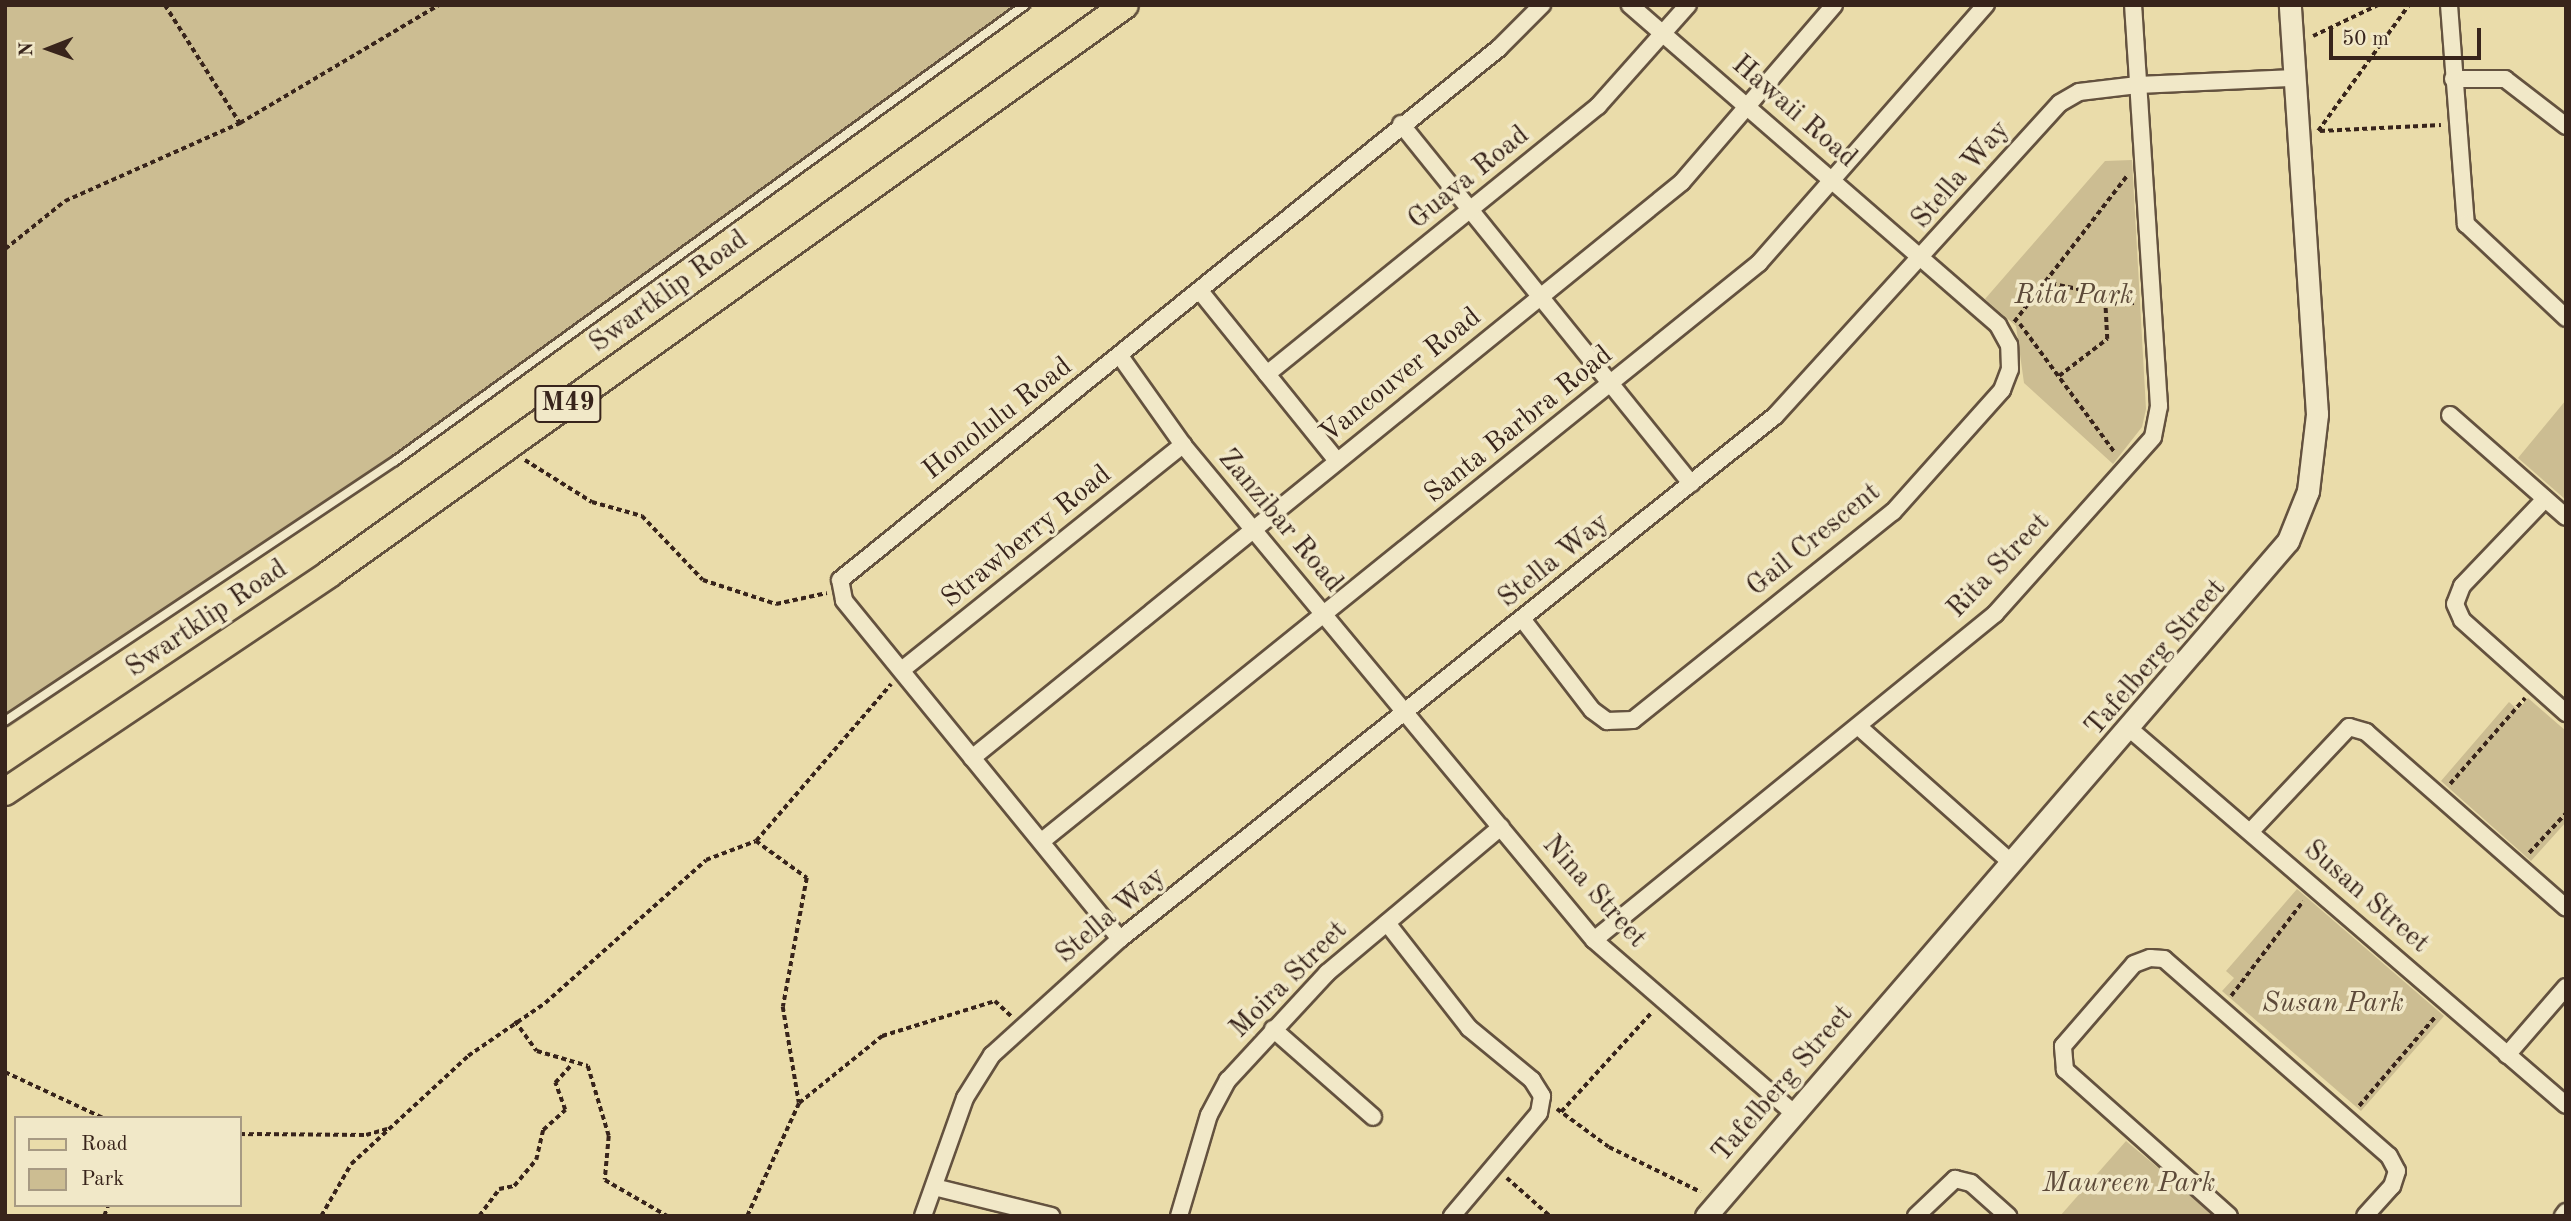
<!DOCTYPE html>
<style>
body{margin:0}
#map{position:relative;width:2571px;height:1221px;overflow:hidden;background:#eadcaa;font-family:"Old Standard TT",serif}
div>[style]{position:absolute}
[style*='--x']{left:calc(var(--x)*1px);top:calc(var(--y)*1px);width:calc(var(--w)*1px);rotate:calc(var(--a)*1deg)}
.green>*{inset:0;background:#ccbd92}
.path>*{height:3.5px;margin-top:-1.75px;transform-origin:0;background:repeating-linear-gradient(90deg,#38241b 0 5px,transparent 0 8.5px)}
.roads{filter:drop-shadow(2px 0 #64523f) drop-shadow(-2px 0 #64523f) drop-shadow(0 2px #64523f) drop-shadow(0 -2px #64523f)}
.service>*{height:8px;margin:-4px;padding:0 4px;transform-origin:4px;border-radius:4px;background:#f1e8c8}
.minor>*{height:16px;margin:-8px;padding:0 8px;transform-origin:8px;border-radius:8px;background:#f1e8c8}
.tertiary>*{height:21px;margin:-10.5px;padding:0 10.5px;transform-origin:10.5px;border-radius:10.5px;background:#f1e8c8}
.primary>*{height:26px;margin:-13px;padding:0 13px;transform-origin:13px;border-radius:13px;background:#eadcaa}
span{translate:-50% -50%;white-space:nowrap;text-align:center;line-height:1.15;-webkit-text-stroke:7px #f1e8c8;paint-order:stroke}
.shield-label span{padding:2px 5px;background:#f1e8c8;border:2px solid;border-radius:5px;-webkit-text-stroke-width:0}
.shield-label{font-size:26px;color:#38241b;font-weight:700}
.street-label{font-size:28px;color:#38241b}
.park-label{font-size:28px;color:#5d4a39;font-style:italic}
.frame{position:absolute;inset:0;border:7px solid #38241b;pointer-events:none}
.legend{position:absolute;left:14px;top:1116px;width:228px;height:91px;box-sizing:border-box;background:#f1e8c8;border:2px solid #a79a83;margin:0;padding:9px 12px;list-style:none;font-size:21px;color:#38241b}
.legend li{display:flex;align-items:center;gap:14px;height:35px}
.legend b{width:35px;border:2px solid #a79a83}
.north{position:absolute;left:14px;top:14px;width:70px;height:70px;-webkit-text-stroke:5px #f1e8c8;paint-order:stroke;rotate:269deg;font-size:19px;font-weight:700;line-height:28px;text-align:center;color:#38241b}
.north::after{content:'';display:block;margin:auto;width:24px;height:32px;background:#38241b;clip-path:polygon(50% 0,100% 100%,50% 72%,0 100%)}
.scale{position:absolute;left:2329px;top:28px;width:152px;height:32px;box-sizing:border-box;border:4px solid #38241b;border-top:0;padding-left:9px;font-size:21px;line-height:24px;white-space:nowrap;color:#38241b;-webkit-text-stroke:5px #f1e8c8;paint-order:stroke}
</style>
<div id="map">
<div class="green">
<div style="clip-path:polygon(5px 5px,1033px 5px,388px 470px,5px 730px)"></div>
<div style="clip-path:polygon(2132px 160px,2146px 409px,2142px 427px,2113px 464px,2024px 383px,2016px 326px,1985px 299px,2105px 161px)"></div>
<div style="clip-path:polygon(2566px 400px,2566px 500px,2518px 458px)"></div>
<div style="clip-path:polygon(2528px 698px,2566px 731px,2566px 822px,2531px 861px,2441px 781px,2509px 702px,2518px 710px)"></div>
<div style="clip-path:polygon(2297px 889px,2444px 1016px,2361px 1111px,2222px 991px,2234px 978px,2226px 971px)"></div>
<div style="clip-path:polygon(2126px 1141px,2216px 1216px,2060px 1216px)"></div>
</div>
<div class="path">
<div style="--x:165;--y:5;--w:140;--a:57.6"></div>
<div style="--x:240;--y:123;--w:231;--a:-30.7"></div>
<div style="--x:2313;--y:36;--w:72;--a:-25.5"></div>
<div style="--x:2318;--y:131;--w:155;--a:-54.2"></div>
<div style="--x:2320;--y:131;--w:121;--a:-2.8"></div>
<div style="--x:5;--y:249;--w:77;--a:-38.7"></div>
<div style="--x:65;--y:201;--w:192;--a:-24"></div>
<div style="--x:2043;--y:282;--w:41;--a:11.3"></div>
<div style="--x:2083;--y:290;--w:26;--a:32"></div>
<div style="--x:2105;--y:304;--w:29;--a:-2"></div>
<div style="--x:2014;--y:322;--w:185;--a:-52.3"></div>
<div style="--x:2020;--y:324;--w:160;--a:53.6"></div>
<div style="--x:2059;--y:376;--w:61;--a:-37.6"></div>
<div style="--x:2107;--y:339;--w:35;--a:-93"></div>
<div style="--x:525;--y:460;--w:79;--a:32.1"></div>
<div style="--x:592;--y:502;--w:52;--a:15.6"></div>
<div style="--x:642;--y:516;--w:88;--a:46.4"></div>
<div style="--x:703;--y:580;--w:77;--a:18.2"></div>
<div style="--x:776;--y:604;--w:52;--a:-12.2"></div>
<div style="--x:2450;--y:784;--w:114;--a:-48.9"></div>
<div style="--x:756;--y:841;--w:63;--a:36"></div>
<div style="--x:807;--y:878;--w:131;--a:100.5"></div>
<div style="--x:783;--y:1007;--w:97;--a:80.5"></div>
<div style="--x:2529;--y:853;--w:54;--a:-47.2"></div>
<div style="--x:2231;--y:996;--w:119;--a:-52.8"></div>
<div style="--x:515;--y:1021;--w:37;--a:54"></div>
<div style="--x:537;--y:1051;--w:53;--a:16.4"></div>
<div style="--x:588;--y:1066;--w:73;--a:73.3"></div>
<div style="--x:609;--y:1136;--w:44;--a:95.2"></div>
<div style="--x:605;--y:1180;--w:72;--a:30.1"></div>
<div style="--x:5;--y:1072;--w:108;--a:25.1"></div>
<div style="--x:2359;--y:1106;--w:118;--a:-49.5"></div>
<div style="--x:1557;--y:1109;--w:64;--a:36.2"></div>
<div style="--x:1609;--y:1147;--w:102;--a:26.1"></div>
<div style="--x:1561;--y:1112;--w:134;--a:-47.7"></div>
<div style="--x:240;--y:1134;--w:126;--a:0.5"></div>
<div style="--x:366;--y:1135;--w:22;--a:-16"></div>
<div style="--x:1507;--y:1178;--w:57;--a:41.5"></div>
<div style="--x:104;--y:1216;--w:12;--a:-70"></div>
<div style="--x:321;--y:1216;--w:60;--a:-60"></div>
<div style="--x:351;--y:1164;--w:159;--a:-42.7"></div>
<div style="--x:468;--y:1056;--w:93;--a:-34.5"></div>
<div style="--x:545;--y:1003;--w:215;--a:-41.6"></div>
<div style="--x:706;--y:860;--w:53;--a:-20.8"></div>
<div style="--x:756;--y:841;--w:207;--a:-49.3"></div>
<div style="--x:479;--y:1216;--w:34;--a:-53"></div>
<div style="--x:499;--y:1189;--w:15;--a:-11"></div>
<div style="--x:514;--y:1186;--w:34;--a:-50"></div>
<div style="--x:536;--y:1160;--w:31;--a:-77"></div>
<div style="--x:543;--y:1130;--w:30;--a:-42"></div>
<div style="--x:565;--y:1110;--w:29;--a:-110"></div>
<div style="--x:555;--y:1083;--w:24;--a:-48"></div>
<div style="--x:747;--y:1216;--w:124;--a:-65.3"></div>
<div style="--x:799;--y:1103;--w:107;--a:-38.9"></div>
<div style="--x:882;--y:1036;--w:118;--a:-17.2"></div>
<div style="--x:995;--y:1001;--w:22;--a:43"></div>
</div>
<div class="roads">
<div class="service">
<div style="--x:5;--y:721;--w:469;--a:-33.7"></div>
<div style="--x:395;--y:461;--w:778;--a:-35.9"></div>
</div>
<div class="minor">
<div style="--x:2449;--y:5;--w:220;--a:85.6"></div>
<div style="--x:2466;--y:224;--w:137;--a:43.2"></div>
<div style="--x:2453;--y:79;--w:52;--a:0"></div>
<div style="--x:2505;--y:79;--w:77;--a:37.6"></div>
<div style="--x:1401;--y:124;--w:462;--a:51.1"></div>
<div style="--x:1200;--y:291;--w:218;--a:51.1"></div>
<div style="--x:1120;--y:356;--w:109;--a:54.7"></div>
<div style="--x:1183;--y:445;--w:643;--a:50.3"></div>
<div style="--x:1594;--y:940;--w:264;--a:40.9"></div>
<div style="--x:1267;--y:374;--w:426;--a:-39"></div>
<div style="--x:1598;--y:106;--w:135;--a:-48.3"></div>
<div style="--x:2450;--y:415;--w:154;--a:41.3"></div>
<div style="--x:2545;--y:499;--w:120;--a:133.7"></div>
<div style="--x:2462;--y:586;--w:19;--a:111"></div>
<div style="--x:2455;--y:604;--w:17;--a:66"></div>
<div style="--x:2462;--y:620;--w:140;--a:41.8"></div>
<div style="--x:1523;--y:620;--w:113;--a:52.5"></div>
<div style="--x:1592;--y:710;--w:19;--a:36"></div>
<div style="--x:1607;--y:721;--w:26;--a:-2"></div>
<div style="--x:1633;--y:720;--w:333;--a:-38.7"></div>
<div style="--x:1893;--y:512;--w:164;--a:-48.2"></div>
<div style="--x:2002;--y:390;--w:22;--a:-69"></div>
<div style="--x:2010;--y:369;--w:24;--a:-92"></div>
<div style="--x:2009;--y:345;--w:23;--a:-119"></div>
<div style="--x:1998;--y:325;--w:488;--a:-139"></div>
<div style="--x:903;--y:669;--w:359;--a:-38.7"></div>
<div style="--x:1859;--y:727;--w:206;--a:41.7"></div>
<div style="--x:2131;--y:730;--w:574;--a:40.76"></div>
<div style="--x:972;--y:758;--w:914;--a:-39.05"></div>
<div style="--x:1682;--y:182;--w:233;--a:-49.3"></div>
<div style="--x:2251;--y:831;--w:143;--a:-46.7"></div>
<div style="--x:2349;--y:727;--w:18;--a:16"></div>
<div style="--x:2366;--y:732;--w:266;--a:41.3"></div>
<div style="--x:1042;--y:841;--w:921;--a:-38.87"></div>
<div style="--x:1759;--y:263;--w:344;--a:-48.7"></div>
<div style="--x:1387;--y:923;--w:133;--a:52"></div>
<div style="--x:1469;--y:1028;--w:82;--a:39.5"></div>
<div style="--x:1532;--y:1080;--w:19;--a:58"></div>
<div style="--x:1542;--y:1096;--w:17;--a:100"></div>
<div style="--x:1539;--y:1113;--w:135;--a:130.2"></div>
<div style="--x:1120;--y:939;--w:437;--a:-129.2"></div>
<div style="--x:844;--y:600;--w:20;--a:-101"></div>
<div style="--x:840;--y:580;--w:847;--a:-38.91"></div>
<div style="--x:1499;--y:48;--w:61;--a:-45"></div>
<div style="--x:1594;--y:940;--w:517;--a:-39.11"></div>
<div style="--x:1995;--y:614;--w:237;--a:-48.2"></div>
<div style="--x:2153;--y:437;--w:32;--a:-79"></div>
<div style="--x:2159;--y:406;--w:402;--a:-93.7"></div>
<div style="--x:1273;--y:1029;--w:133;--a:41.3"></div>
<div style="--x:2507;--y:1055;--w:90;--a:-49.1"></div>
<div style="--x:934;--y:1187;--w:121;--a:13.9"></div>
<div style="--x:923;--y:1216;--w:125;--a:-70.4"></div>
<div style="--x:965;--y:1098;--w:51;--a:-57.9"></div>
<div style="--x:992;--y:1055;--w:173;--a:-42.2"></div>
<div style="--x:1120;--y:939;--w:838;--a:-38.61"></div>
<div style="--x:1775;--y:416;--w:423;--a:-47.7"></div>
<div style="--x:2060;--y:103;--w:22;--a:-30"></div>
<div style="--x:2079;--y:92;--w:59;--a:-6.8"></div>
<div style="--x:2138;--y:85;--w:157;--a:-2.6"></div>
<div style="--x:1179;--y:1216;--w:105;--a:-73.5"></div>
<div style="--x:1209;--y:1115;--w:40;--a:-62"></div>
<div style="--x:1228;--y:1080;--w:146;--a:-47.2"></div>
<div style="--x:1327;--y:973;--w:227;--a:-40"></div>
<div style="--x:1916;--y:1216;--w:54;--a:-43.5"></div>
<div style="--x:1955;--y:1179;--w:16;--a:14"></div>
<div style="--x:1971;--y:1183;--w:50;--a:41.7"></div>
<div style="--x:2229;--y:1216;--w:220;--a:-138.3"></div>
<div style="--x:2065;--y:1070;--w:24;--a:-95"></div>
<div style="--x:2063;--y:1046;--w:108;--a:-49.1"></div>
<div style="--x:2134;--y:964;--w:17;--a:-21"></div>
<div style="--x:2150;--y:958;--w:14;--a:4"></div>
<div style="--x:2164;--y:959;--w:299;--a:41.2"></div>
<div style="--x:2389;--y:1156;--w:17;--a:62"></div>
<div style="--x:2397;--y:1171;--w:16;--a:108"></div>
<div style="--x:2392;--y:1186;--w:40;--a:132"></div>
<div style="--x:2563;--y:1216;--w:5;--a:-53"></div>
</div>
<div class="tertiary">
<div style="--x:1706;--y:1216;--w:891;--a:-49.23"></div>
<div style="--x:2288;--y:541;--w:54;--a:-68.2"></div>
<div style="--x:2308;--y:491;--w:78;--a:-83.3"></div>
<div style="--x:2317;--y:414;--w:410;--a:-93.8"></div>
</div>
<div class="primary">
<div style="--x:5;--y:792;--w:391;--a:-33.9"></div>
<div style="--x:329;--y:574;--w:978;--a:-35.56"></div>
</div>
</div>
<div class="shield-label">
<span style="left:568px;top:404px">M49</span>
</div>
<div class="street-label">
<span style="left:1794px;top:112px;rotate:41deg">Hawaii Road</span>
<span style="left:1961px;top:175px;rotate:-49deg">Stella Way</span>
<span style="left:1469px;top:178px;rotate:-39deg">Guava Road</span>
<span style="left:669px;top:292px;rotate:-36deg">Swartklip Road</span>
<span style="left:1401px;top:376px;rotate:-39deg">Vancouver Road</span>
<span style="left:998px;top:419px;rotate:-38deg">Honolulu Road</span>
<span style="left:1519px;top:425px;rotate:-39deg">Santa Barbra Road</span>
<span style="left:1280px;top:521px;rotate:50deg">Zanzibar Road</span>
<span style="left:1027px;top:537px;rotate:-39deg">Strawberry Road</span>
<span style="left:1814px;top:540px;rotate:-39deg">Gail Crescent</span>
<span style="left:1554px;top:561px;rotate:-39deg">Stella Way</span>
<span style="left:1999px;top:566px;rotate:-46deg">Rita Street</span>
<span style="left:207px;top:619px;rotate:-34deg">Swartklip Road</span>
<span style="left:2156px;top:658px;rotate:-49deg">Tafelberg Street</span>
<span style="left:1594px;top:892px;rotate:48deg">Nina Street</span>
<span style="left:2366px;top:897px;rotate:41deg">Susan Street</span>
<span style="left:1111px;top:916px;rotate:-40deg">Stella Way</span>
<span style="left:1289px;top:980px;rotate:-45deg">Moira Street</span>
<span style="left:1783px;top:1084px;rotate:-49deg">Tafelberg Street</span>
</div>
<div class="park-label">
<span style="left:2074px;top:296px">Rita Park</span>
<span style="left:2333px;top:1004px">Susan Park</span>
<span style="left:2129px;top:1184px">Maureen Park</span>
</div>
<div class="frame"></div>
<ul class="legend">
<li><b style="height:9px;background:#eadcaa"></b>Road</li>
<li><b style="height:19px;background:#ccbd92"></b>Park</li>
</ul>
<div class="north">N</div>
<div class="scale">50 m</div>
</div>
